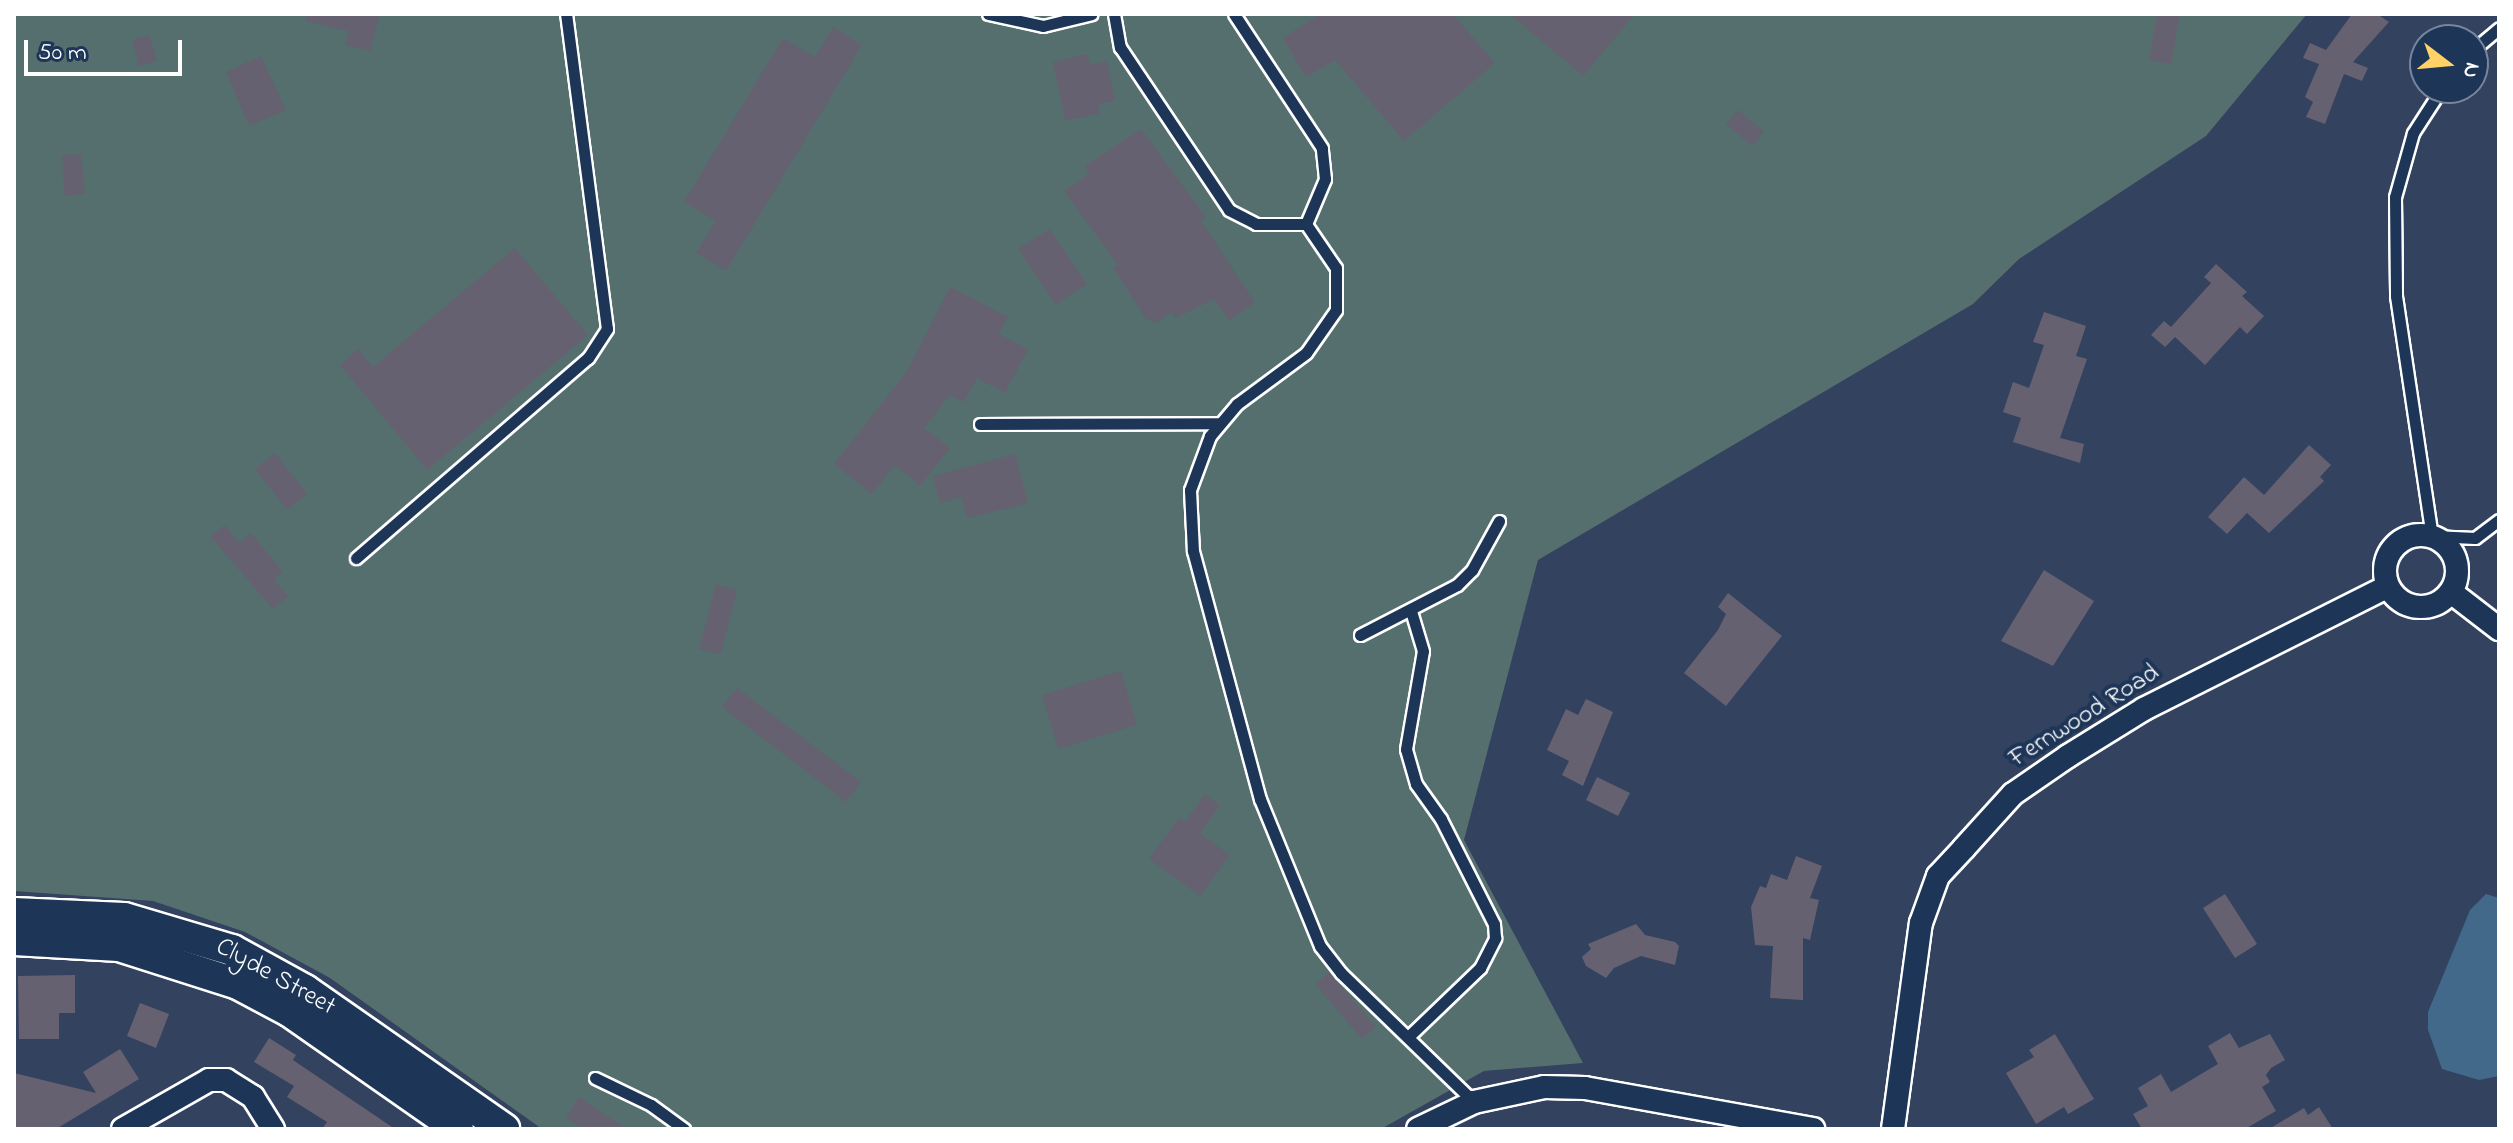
<!DOCTYPE html>
<style>
body{margin:0}
#map{position:relative;width:2513px;height:1143px;overflow:hidden;background:#33425f;font-family:"Indie Flower",sans-serif}
div>[style]{position:absolute}
[style*='--x']{left:calc(var(--x)*1px);top:calc(var(--y)*1px);width:calc(var(--w)*1px);rotate:calc(var(--a)*1deg)}
.green>*{inset:0;background:#546f6d}
.water>*{inset:0;background:#43698a}
.building>*{inset:0;background:#656171}
.roads{filter:drop-shadow(2px 0 #fff) drop-shadow(-2px 0 #fff) drop-shadow(0 2px #fff) drop-shadow(0 -2px #fff)}
.service>*{height:11px;margin:-5.5px;padding:0 5.5px;transform-origin:5.5px;border-radius:5.5px;background:#1d3557}
.minor>*{height:22px;margin:-11px;padding:0 11px;transform-origin:11px;border-radius:11px;background:#1d3557}
.minor>.ring{margin:-11px;padding:0;box-sizing:content-box;background:none;border:22px solid #1d3557;border-radius:50%}
.secondary>*{height:30px;margin:-15px;padding:0 15px;transform-origin:15px;border-radius:15px;background:#1d3557}
span{translate:-50% -50%;white-space:nowrap;text-align:center;line-height:1.15;-webkit-text-stroke:8px #1d3557;paint-order:stroke}
.street-label{font-size:26px;color:#fff}
.frame{position:absolute;inset:0;border:16px solid #fff;pointer-events:none}
.north{position:absolute;left:2409px;top:24px;width:80px;height:80px;box-sizing:border-box;background:#1d3557;border:2px solid #77869a;border-radius:50%;rotate:106deg;font-size:22px;font-weight:700;line-height:32px;text-align:center;color:#fff}
.north::after{content:'';display:block;margin:auto;width:28px;height:36px;background:#ffd166;clip-path:polygon(50% 0,100% 100%,50% 72%,0 100%)}
.scale{position:absolute;left:24px;top:40px;width:158px;height:36px;box-sizing:border-box;border:4px solid #fff;border-top:0;padding-left:10px;font-size:24px;line-height:28px;white-space:nowrap;color:#fff;-webkit-text-stroke:6px #1d3557;paint-order:stroke}
</style>
<div id="map">
<div class="green">
<div style="clip-path:polygon(14px 14px,2307px 14px,2206px 136px,2019px 259px,1973px 304px,1538px 560px,1464px 840px,1583px 1063px,1484px 1071px,1381px 1129px,542px 1129px,330px 978px,245px 932px,153px 901px,14px 891px)"></div>
</div>
<div class="water">
<div style="clip-path:polygon(2486px 894px,2499px 898px,2499px 1076px,2479px 1080px,2442px 1069px,2428px 1030px,2428px 1012px,2470px 910px)"></div>
</div>
<div class="building">
<div style="clip-path:polygon(307px 14px,380px 14px,370px 51px,345px 45px,349px 31px,306px 21px)"></div>
<div style="clip-path:polygon(1320px 14px,1453px 14px,1495px 63px,1404px 141px,1335px 60px,1306px 77px,1283px 38px)"></div>
<div style="clip-path:polygon(1510px 14px,1635px 14px,1583px 76px)"></div>
<div style="clip-path:polygon(2157px 14px,2180px 14px,2171px 64px,2149px 60px)"></div>
<div style="clip-path:polygon(2352px 14px,2377px 14px,2389px 22px,2353px 62px,2368px 68px,2362px 81px,2344px 74px,2325px 124px,2306px 117px,2313px 102px,2305px 97px,2319px 64px,2303px 58px,2310px 43px,2326px 50px)"></div>
<div style="clip-path:polygon(833px 27px,862px 45px,726px 271px,696px 253px,716px 221px,684px 202px,783px 38px,815px 57px)"></div>
<div style="clip-path:polygon(149px 35px,157px 61px,139px 66px,132px 40px)"></div>
<div style="clip-path:polygon(1087px 54px,1090px 65px,1107px 61px,1115px 101px,1098px 104px,1100px 113px,1065px 121px,1053px 62px)"></div>
<div style="clip-path:polygon(261px 56px,286px 110px,249px 126px,226px 72px)"></div>
<div style="clip-path:polygon(1738px 110px,1764px 132px,1752px 146px,1726px 124px)"></div>
<div style="clip-path:polygon(1141px 129px,1206px 217px,1201px 221px,1255px 303px,1229px 321px,1214px 299px,1176px 318px,1172px 312px,1156px 323px,1146px 319px,1113px 268px,1118px 265px,1064px 191px,1089px 174px,1085px 166px)"></div>
<div style="clip-path:polygon(81px 154px,85px 194px,65px 196px,62px 156px)"></div>
<div style="clip-path:polygon(1050px 229px,1087px 284px,1056px 305px,1018px 249px)"></div>
<div style="clip-path:polygon(515px 248px,588px 335px,427px 470px,340px 365px,358px 349px,373px 367px)"></div>
<div style="clip-path:polygon(2216px 264px,2247px 292px,2242px 296px,2264px 316px,2247px 334px,2240px 327px,2205px 365px,2175px 337px,2165px 347px,2151px 335px,2164px 321px,2171px 327px,2211px 283px,2204px 277px)"></div>
<div style="clip-path:polygon(950px 287px,1008px 317px,999px 334px,1028px 349px,1005px 393px,977px 378px,964px 402px,950px 395px,924px 428px,950px 448px,920px 486px,895px 465px,872px 494px,834px 464px,906px 373px)"></div>
<div style="clip-path:polygon(2044px 312px,2086px 326px,2076px 356px,2087px 359px,2060px 438px,2084px 444px,2080px 463px,2013px 442px,2021px 418px,2003px 412px,2013px 382px,2029px 388px,2044px 345px,2033px 342px)"></div>
<div style="clip-path:polygon(2309px 445px,2331px 465px,2320px 477px,2324px 481px,2269px 533px,2247px 513px,2227px 534px,2208px 517px,2244px 477px,2264px 495px)"></div>
<div style="clip-path:polygon(275px 453px,307px 494px,287px 510px,255px 469px)"></div>
<div style="clip-path:polygon(1015px 454px,1028px 503px,967px 518px,961px 497px,940px 503px,933px 476px)"></div>
<div style="clip-path:polygon(225px 525px,239px 543px,251px 533px,283px 572px,274px 579px,288px 596px,273px 609px,210px 536px)"></div>
<div style="clip-path:polygon(2044px 570px,2094px 601px,2053px 666px,2001px 641px)"></div>
<div style="clip-path:polygon(716px 584px,737px 590px,721px 654px,699px 649px)"></div>
<div style="clip-path:polygon(1728px 593px,1782px 636px,1726px 706px,1684px 673px,1718px 630px,1726px 614px,1718px 607px)"></div>
<div style="clip-path:polygon(1121px 671px,1137px 725px,1058px 749px,1042px 695px)"></div>
<div style="clip-path:polygon(737px 688px,861px 782px,846px 802px,722px 707px)"></div>
<div style="clip-path:polygon(1586px 699px,1613px 712px,1583px 786px,1562px 775px,1569px 761px,1547px 750px,1566px 709px,1578px 715px)"></div>
<div style="clip-path:polygon(1597px 777px,1630px 793px,1618px 816px,1586px 800px)"></div>
<div style="clip-path:polygon(1205px 794px,1220px 805px,1200px 834px,1230px 855px,1200px 896px,1149px 859px,1179px 818px,1185px 822px)"></div>
<div style="clip-path:polygon(1796px 856px,1822px 866px,1810px 898px,1819px 900px,1810px 940px,1803px 938px,1803px 1000px,1770px 998px,1773px 946px,1755px 945px,1751px 907px,1760px 886px,1766px 888px,1771px 874px,1787px 880px)"></div>
<div style="clip-path:polygon(2225px 894px,2257px 944px,2235px 958px,2203px 908px)"></div>
<div style="clip-path:polygon(1636px 924px,1645px 935px,1675px 942px,1679px 946px,1675px 965px,1641px 956px,1614px 968px,1606px 978px,1586px 966px,1582px 957px,1591px 949px,1588px 944px)"></div>
<div style="clip-path:polygon(1329px 972px,1376px 1027px,1362px 1039px,1315px 984px)"></div>
<div style="clip-path:polygon(75px 975px,75px 1013px,59px 1013px,59px 1039px,19px 1039px,18px 976px)"></div>
<div style="clip-path:polygon(140px 1003px,169px 1014px,156px 1048px,127px 1036px)"></div>
<div style="clip-path:polygon(2230px 1033px,2239px 1048px,2270px 1034px,2285px 1060px,2271px 1068px,2266px 1075px,2270px 1082px,2262px 1087px,2276px 1111px,2245px 1129px,2142px 1129px,2133px 1114px,2148px 1106px,2138px 1088px,2161px 1074px,2171px 1092px,2218px 1064px,2208px 1046px)"></div>
<div style="clip-path:polygon(2055px 1034px,2094px 1099px,2068px 1114px,2064px 1107px,2036px 1124px,2006px 1073px,2034px 1057px,2029px 1050px)"></div>
<div style="clip-path:polygon(269px 1038px,296px 1055px,293px 1060px,395px 1129px,322px 1129px,327px 1122px,287px 1097px,294px 1086px,254px 1062px)"></div>
<div style="clip-path:polygon(120px 1049px,139px 1079px,56px 1129px,14px 1129px,14px 1073px,96px 1093px,83px 1072px)"></div>
<div style="clip-path:polygon(579px 1097px,627px 1129px,583px 1129px,566px 1118px)"></div>
<div style="clip-path:polygon(2319px 1107px,2333px 1129px,2269px 1129px,2304px 1108px,2308px 1115px)"></div>
</div>
<div class="roads">
<div class="service">
<div style="--x:988;--y:14;--w:56;--a:12.3"></div>
<div style="--x:1043;--y:26;--w:50;--a:-13.8"></div>
<div style="--x:1114;--y:14;--w:34;--a:80"></div>
<div style="--x:1120;--y:47;--w:196;--a:56.2"></div>
<div style="--x:1229;--y:210;--w:30;--a:27"></div>
<div style="--x:1256;--y:224;--w:50;--a:0"></div>
<div style="--x:1306;--y:224;--w:49;--a:-67.1"></div>
<div style="--x:1325;--y:179;--w:31;--a:-96"></div>
<div style="--x:1322;--y:148;--w:160;--a:-123.3"></div>
<div style="--x:2473;--y:50;--w:34;--a:-40"></div>
<div style="--x:2442;--y:88;--w:54;--a:122.8"></div>
<div style="--x:2413;--y:133;--w:66;--a:105.7"></div>
<div style="--x:2395;--y:197;--w:99;--a:89.4"></div>
<div style="--x:2396;--y:296;--w:243;--a:81.5"></div>
<div style="--x:2432;--y:536;--w:43;--a:2.7"></div>
<div style="--x:2475;--y:538;--w:30;--a:-37"></div>
<div style="--x:1306;--y:224;--w:53;--a:55.7"></div>
<div style="--x:1336;--y:268;--w:42;--a:90"></div>
<div style="--x:1336;--y:310;--w:52;--a:124.9"></div>
<div style="--x:1306;--y:353;--w:86;--a:143.5"></div>
<div style="--x:1237;--y:404;--w:42;--a:130.2"></div>
<div style="--x:1210;--y:436;--w:58;--a:110.3"></div>
<div style="--x:1190;--y:490;--w:61;--a:87.2"></div>
<div style="--x:1193;--y:551;--w:257;--a:74.9"></div>
<div style="--x:1260;--y:799;--w:159;--a:67.8"></div>
<div style="--x:1320;--y:946;--w:34;--a:52"></div>
<div style="--x:1341;--y:973;--w:185;--a:44.1"></div>
<div style="--x:980;--y:424;--w:238;--a:-0.2"></div>
<div style="--x:356;--y:558;--w:306;--a:-40.8"></div>
<div style="--x:588;--y:358;--w:35;--a:-57"></div>
<div style="--x:607;--y:329;--w:318;--a:-97.4"></div>
<div style="--x:1360;--y:635;--w:109;--a:-27.3"></div>
<div style="--x:1457;--y:585;--w:21;--a:-45"></div>
<div style="--x:1472;--y:570;--w:56;--a:-61.1"></div>
<div style="--x:1408;--y:1037;--w:100;--a:-43.8"></div>
<div style="--x:1480;--y:968;--w:34;--a:-63"></div>
<div style="--x:1495;--y:938;--w:14;--a:-94"></div>
<div style="--x:1494;--y:924;--w:118;--a:-116.8"></div>
<div style="--x:1441;--y:819;--w:43;--a:-125.5"></div>
<div style="--x:1416;--y:784;--w:36;--a:-106"></div>
<div style="--x:1406;--y:749;--w:99;--a:-80.2"></div>
<div style="--x:1423;--y:651;--w:42;--a:-106.7"></div>
<div style="--x:595;--y:1078;--w:62;--a:25.7"></div>
<div style="--x:651;--y:1105;--w:41;--a:36"></div>
</div>
<div class="minor">
<div class="ring" style="left:2385px;top:535px;width:50px;height:50px"></div>
<div style="--x:2451;--y:592;--w:61;--a:37.6"></div>
<div style="--x:123;--y:1129;--w:99;--a:-29.7"></div>
<div style="--x:209;--y:1080;--w:17;--a:0"></div>
<div style="--x:226;--y:1080;--w:32;--a:32"></div>
<div style="--x:253;--y:1097;--w:38;--a:58"></div>
<div style="--x:1418;--y:1129;--w:62;--a:-25.7"></div>
<div style="--x:1474;--y:1102;--w:72;--a:-12.1"></div>
<div style="--x:1544;--y:1087;--w:41;--a:1.4"></div>
<div style="--x:1585;--y:1088;--w:232;--a:10.2"></div>
<div style="--x:1893;--y:1129;--w:208;--a:-82.3"></div>
<div style="--x:1921;--y:923;--w:50;--a:-70.1"></div>
<div style="--x:1938;--y:876;--w:38;--a:-47"></div>
<div style="--x:1964;--y:848;--w:73;--a:-47.8"></div>
<div style="--x:2013;--y:794;--w:67;--a:-34.6"></div>
<div style="--x:2068;--y:756;--w:89;--a:-31.7"></div>
<div style="--x:2144;--y:709;--w:272;--a:-26.7"></div>
</div>
<div class="secondary">
<div style="--x:14;--y:913;--w:110;--a:2.6"></div>
<div style="--x:124;--y:918;--w:113;--a:16.5"></div>
<div style="--x:232;--y:950;--w:83;--a:28.7"></div>
<div style="--x:305;--y:990;--w:243;--a:34.9"></div>
<div style="--x:14;--y:940;--w:105;--a:3.3"></div>
<div style="--x:119;--y:946;--w:125;--a:17.7"></div>
<div style="--x:238;--y:984;--w:58;--a:27.9"></div>
<div style="--x:289;--y:1011;--w:206;--a:34.9"></div>
</div>
</div>
<div class="street-label">
<span style="left:2085px;top:717px;rotate:-32deg">Fernwood Road</span>
<span style="left:275px;top:978px;rotate:29deg">Clyde Street</span>
</div>
<div class="frame"></div>
<div class="north">N</div>
<div class="scale">50 m</div>
</div>
